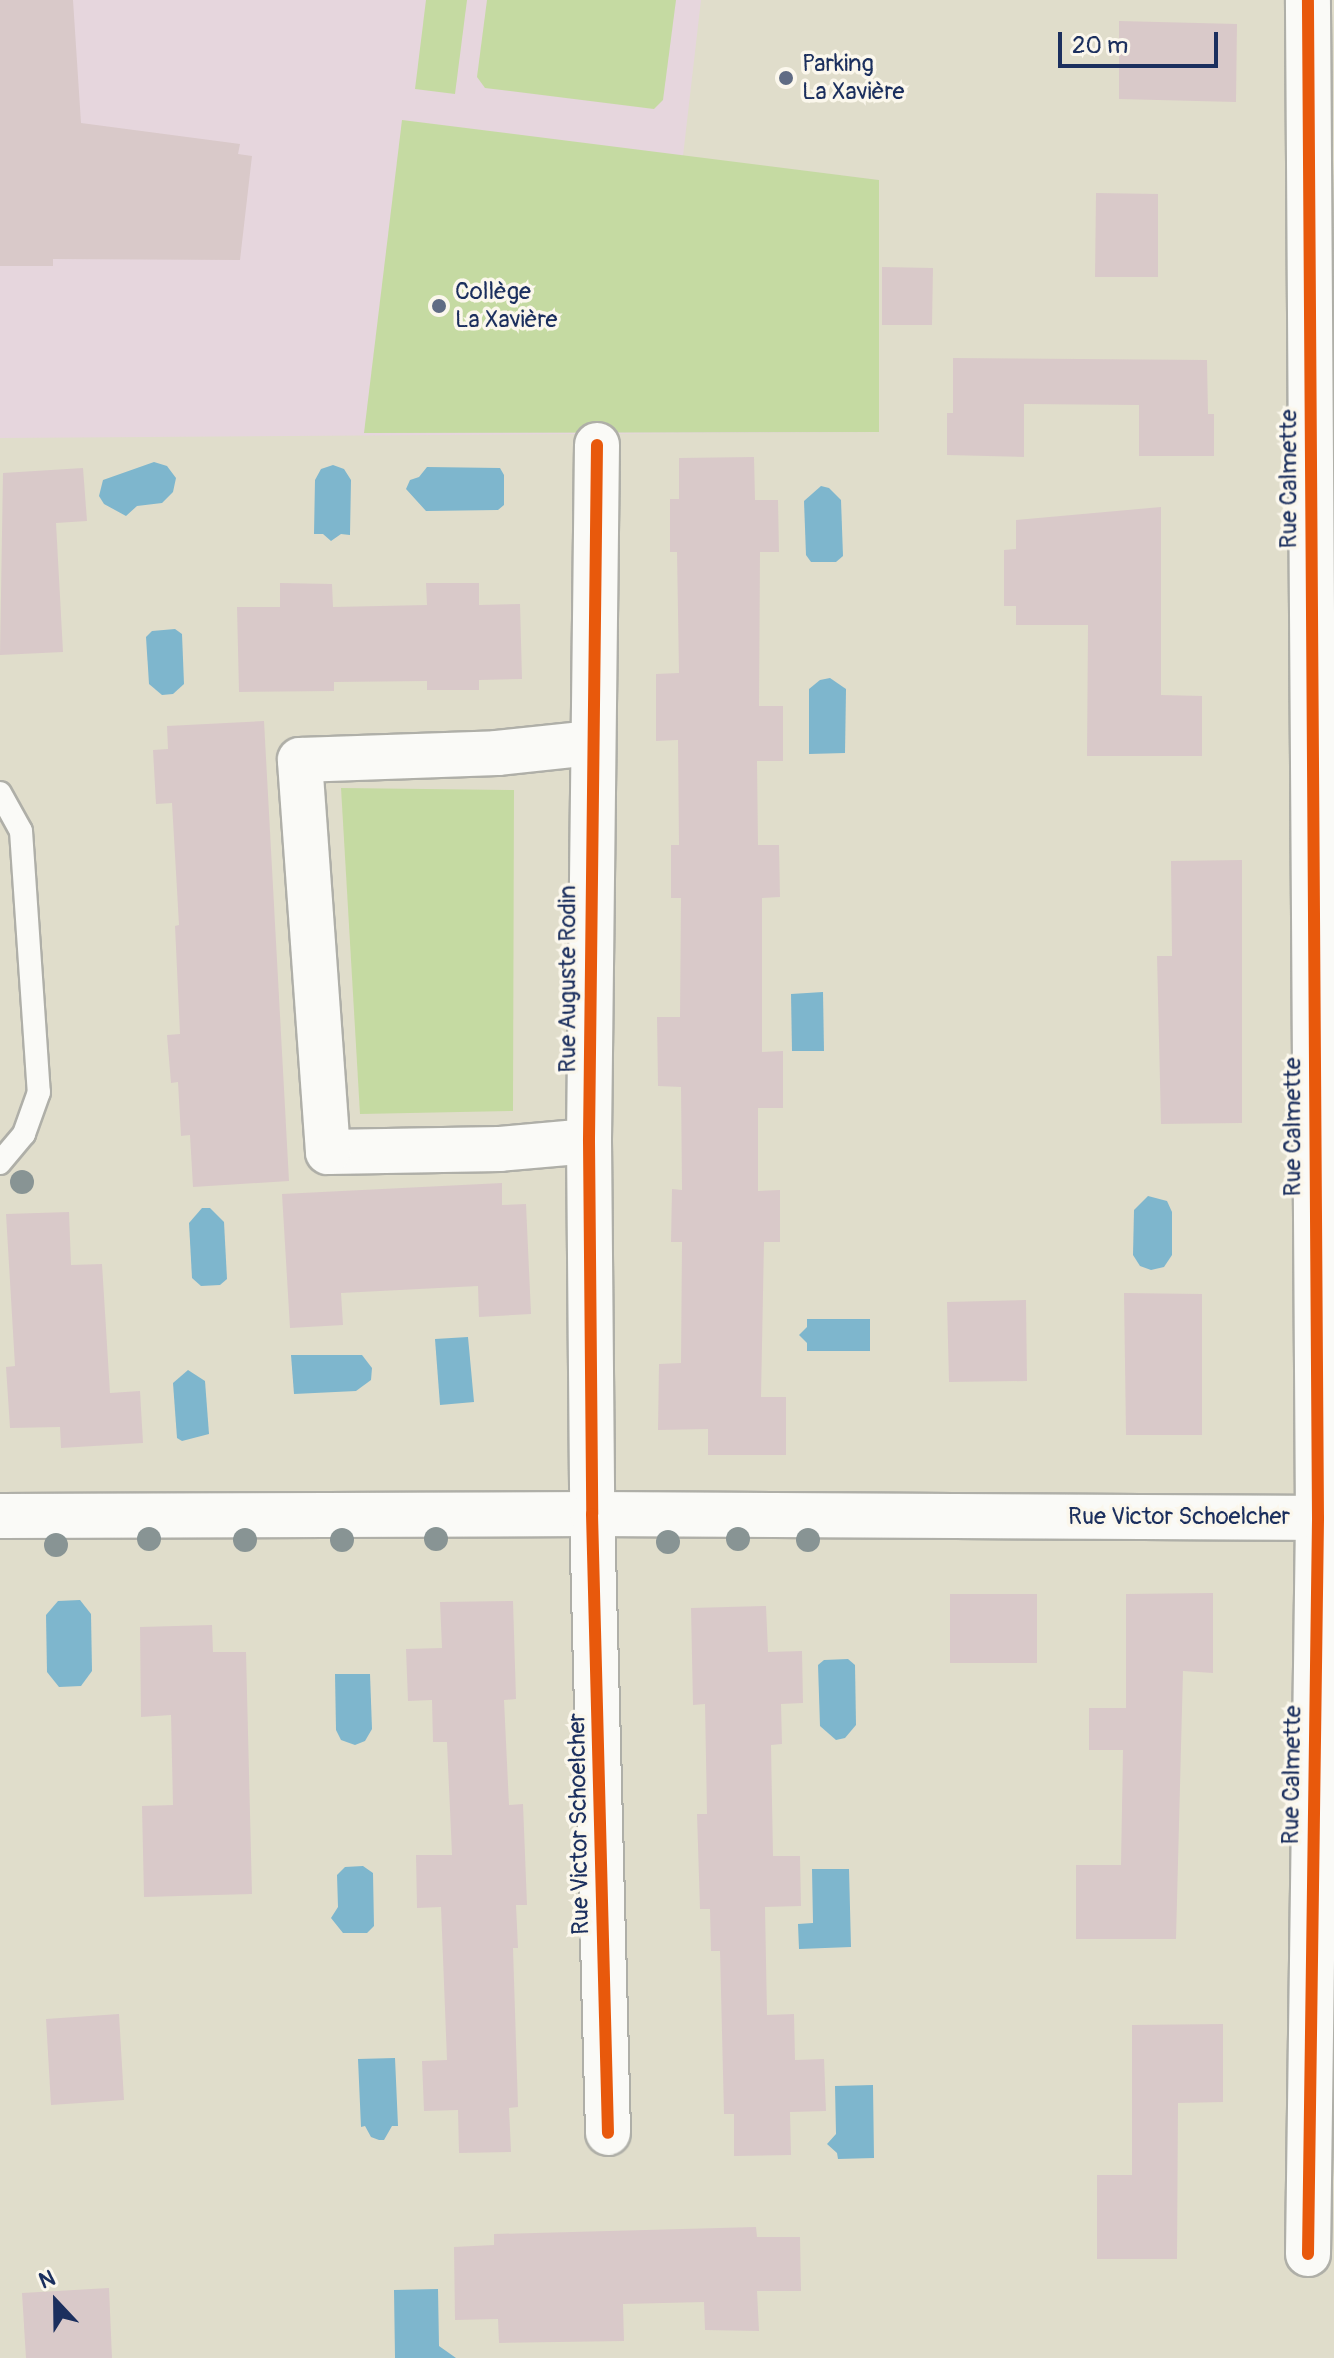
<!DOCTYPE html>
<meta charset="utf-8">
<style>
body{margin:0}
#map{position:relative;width:1334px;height:2358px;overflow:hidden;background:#e0ddcb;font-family:Pangolin,sans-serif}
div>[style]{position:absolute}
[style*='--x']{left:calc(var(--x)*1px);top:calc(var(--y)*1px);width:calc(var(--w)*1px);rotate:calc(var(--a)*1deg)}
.built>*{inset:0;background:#e6d6dd}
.green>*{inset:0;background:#c5daa2}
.water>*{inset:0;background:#7eb6cd}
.building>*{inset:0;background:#d9c9c9}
.roads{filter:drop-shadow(2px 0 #afafa8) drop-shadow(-2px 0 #afafa8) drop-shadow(0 2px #afafa8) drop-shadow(0 -2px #afafa8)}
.service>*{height:22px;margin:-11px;padding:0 11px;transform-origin:11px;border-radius:11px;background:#fafaf7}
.minor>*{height:44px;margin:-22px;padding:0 22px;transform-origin:22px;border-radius:22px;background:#fafaf7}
.cycleway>*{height:12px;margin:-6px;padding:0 6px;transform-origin:6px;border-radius:6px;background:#e8590c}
.trees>*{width:24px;height:24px;margin:-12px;border-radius:50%;background:#889494}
.dots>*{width:22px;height:22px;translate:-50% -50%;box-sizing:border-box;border:4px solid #fbf7ec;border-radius:50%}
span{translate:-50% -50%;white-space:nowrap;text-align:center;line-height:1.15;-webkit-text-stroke:7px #fbf7ec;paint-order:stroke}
.poi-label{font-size:24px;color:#1b2f5e}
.left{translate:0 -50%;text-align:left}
.street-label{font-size:24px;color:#1b2f5e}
.north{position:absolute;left:16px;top:2262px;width:80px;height:80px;-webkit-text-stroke:6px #fbf7ec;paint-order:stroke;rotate:338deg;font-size:22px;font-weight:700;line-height:32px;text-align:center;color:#1b2f5e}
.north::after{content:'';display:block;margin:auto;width:28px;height:36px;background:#1b2f5e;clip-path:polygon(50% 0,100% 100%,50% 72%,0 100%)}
.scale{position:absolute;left:1058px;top:32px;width:160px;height:36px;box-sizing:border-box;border:4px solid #1b2f5e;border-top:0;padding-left:10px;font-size:24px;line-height:28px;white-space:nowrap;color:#1b2f5e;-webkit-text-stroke:6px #fbf7ec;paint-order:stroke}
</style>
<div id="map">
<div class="built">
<div style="clip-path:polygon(0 0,701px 0,683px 156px,879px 180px,879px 432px,0 438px)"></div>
</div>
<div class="green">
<div style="clip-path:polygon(426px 0,467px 0,455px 94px,415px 89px)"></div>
<div style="clip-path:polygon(487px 0,676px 0,663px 100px,654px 109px,485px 88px,477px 77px)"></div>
<div style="clip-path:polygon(402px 120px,879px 180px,879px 432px,364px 433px)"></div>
<div style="clip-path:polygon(341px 788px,514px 790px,513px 1111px,360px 1114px)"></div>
</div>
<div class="water">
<div style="clip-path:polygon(154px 462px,167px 466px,176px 478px,173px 492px,162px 503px,137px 506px,126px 516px,104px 504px,99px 496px,103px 480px)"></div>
<div style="clip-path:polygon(333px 465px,344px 469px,351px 480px,350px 535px,341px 534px,331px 541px,323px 534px,314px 534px,315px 480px,321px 469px)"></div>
<div style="clip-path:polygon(427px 467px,500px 468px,504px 475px,504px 505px,498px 510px,426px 511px,406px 489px,410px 480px,419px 477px)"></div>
<div style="clip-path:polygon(821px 486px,829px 488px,841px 500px,843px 556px,836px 562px,811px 562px,806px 555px,804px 501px)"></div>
<div style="clip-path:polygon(175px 629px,182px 634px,184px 684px,173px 694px,162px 695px,149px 684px,146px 637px,152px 631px)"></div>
<div style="clip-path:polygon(830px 678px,846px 689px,845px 753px,809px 754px,809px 689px,820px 680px)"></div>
<div style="clip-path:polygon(823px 992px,824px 1051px,792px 1051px,791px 994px)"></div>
<div style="clip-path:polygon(1148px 1196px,1167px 1201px,1172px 1212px,1172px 1255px,1164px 1267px,1151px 1270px,1140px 1266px,1133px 1255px,1134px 1210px)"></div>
<div style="clip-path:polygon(202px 1208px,210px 1208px,224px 1222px,227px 1279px,220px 1285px,201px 1286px,192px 1278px,189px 1223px)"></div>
<div style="clip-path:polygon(807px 1319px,870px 1319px,870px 1351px,807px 1351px,807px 1343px,799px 1335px,807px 1327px)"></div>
<div style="clip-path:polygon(468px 1337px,474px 1402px,440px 1405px,435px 1339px)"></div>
<div style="clip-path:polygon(291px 1355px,362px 1355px,372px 1368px,371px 1380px,356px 1391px,294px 1394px)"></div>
<div style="clip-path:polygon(188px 1370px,205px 1381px,209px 1434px,182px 1441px,177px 1438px,173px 1383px)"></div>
<div style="clip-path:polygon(80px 1600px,91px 1614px,92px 1671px,81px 1686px,59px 1687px,47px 1672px,46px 1615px,58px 1601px)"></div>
<div style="clip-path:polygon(848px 1659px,855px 1665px,856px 1725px,845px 1738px,836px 1740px,820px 1726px,818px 1665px,824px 1660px)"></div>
<div style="clip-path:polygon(335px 1674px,370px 1674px,372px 1729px,365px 1741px,355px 1745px,341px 1740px,336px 1730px)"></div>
<div style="clip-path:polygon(363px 1866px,373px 1873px,374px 1926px,367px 1933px,343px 1933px,331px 1918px,338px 1907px,337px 1875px,345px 1867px)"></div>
<div style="clip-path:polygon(812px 1869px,849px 1869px,851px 1947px,799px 1949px,798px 1924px,813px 1923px)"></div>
<div style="clip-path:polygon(395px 2058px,398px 2126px,392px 2126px,384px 2140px,379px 2140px,371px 2137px,365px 2126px,361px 2127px,358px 2059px)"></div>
<div style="clip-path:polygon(873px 2085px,874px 2158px,838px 2159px,837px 2153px,827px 2144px,836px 2134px,835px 2086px)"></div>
<div style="clip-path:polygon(438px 2289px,439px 2346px,456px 2358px,395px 2358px,394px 2290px)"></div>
</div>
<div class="building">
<div style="clip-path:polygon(0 0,73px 0,81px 123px,240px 144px,238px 154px,252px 156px,240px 260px,53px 259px,53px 266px,0 266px)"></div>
<div style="clip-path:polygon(1119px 21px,1237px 24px,1236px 102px,1119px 99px)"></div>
<div style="clip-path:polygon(1096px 193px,1158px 194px,1158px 277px,1095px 277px)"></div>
<div style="clip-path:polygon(882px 267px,933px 268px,932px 325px,882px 325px)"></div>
<div style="clip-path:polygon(953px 358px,1207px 360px,1208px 414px,1214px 414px,1214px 456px,1139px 456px,1139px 405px,1024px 404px,1024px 457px,947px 455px,947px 413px,953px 413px)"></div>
<div style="clip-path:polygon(754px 457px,755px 500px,778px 500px,779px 552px,760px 552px,759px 706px,783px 706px,783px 761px,757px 761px,758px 845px,779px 845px,780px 897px,762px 898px,762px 1052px,783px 1051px,783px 1108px,758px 1108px,758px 1191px,780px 1190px,780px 1242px,764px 1242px,761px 1397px,786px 1397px,786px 1455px,708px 1455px,708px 1429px,658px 1430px,659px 1364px,681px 1363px,682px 1242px,671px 1242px,672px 1189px,682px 1190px,681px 1087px,658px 1086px,657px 1017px,680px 1017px,681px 898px,671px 898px,671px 845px,679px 845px,678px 740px,656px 741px,656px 674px,679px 673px,677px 552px,670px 552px,670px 499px,679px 499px,679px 458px)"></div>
<div style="clip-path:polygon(83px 468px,87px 521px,56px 523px,63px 652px,0 655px,3px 473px)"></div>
<div style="clip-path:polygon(1161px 507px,1161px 695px,1202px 696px,1202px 756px,1087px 756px,1088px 625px,1016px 625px,1016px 606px,1004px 606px,1004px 550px,1016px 549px,1016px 520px)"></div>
<div style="clip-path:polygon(280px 583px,332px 584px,333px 607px,427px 605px,426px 583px,479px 583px,479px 605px,520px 604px,522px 679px,479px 680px,479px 690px,427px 690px,427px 681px,334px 682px,334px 691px,239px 692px,237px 607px,280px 607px)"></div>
<div style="clip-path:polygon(264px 721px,289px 1181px,193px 1187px,190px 1135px,181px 1136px,178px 1082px,171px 1083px,167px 1035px,180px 1034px,175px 926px,179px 925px,172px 803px,156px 804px,153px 750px,168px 749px,167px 726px)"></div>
<div style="clip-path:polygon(1242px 860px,1242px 1123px,1161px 1124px,1157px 956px,1172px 956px,1171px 861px)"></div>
<div style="clip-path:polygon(502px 1183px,502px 1205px,526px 1204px,531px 1314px,479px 1317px,478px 1286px,341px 1293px,343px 1325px,290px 1328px,282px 1194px)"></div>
<div style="clip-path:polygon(69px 1212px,71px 1265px,102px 1264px,110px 1393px,140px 1391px,143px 1443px,61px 1448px,60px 1427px,10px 1428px,6px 1367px,15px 1366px,6px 1214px)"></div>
<div style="clip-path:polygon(1124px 1293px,1202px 1294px,1202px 1435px,1126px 1435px)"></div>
<div style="clip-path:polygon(1026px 1300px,1027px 1381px,949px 1382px,947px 1302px)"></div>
<div style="clip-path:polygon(1213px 1593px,1213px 1673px,1183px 1671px,1176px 1939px,1076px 1939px,1076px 1865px,1121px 1865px,1123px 1750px,1089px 1750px,1089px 1708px,1126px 1708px,1126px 1594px)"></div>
<div style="clip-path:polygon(950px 1594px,1037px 1594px,1037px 1663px,950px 1663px)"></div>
<div style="clip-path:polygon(513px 1601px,516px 1699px,504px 1700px,509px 1805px,523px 1804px,527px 1905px,516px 1905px,518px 1948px,513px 1948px,518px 2107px,509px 2108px,511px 2152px,459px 2153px,458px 2110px,424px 2111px,422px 2061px,447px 2060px,441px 1907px,417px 1908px,416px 1855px,452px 1855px,447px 1742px,433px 1742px,432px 1700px,408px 1701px,406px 1649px,442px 1648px,440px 1602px)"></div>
<div style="clip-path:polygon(766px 1606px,768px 1652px,802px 1651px,803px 1703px,781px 1704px,782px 1744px,771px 1745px,773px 1856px,800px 1856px,801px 1906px,765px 1907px,767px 2015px,794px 2014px,795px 2060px,824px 2059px,826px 2111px,790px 2112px,791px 2155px,734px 2156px,734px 2114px,724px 2114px,720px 1951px,711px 1951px,710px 1909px,700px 1909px,697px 1814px,707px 1814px,705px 1704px,693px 1705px,691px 1608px)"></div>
<div style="clip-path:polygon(212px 1625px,213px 1652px,246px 1652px,252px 1894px,144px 1897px,142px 1806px,173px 1805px,171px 1715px,141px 1717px,140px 1627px)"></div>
<div style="clip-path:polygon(119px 2014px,124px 2100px,51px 2105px,46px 2019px)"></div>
<div style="clip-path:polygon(1223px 2024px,1223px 2102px,1178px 2103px,1177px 2259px,1097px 2259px,1097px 2175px,1132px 2175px,1132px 2025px)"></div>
<div style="clip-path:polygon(756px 2227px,757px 2237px,800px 2237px,801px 2291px,757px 2291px,759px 2331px,705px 2330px,704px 2302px,623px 2304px,624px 2341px,499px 2343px,498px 2319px,455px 2320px,454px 2247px,494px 2245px,494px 2234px)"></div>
<div style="clip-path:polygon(109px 2288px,112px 2358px,26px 2358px,22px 2293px)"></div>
</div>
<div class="roads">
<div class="service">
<div style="--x:0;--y:793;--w:43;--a:61.1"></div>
<div style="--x:21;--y:831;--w:262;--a:86.1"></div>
<div style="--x:39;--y:1092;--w:45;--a:109.7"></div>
<div style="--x:24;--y:1134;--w:38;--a:130"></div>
</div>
<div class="minor">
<div style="--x:597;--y:445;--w:696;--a:90.66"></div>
<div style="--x:589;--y:1141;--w:373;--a:89.5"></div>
<div style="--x:592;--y:1514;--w:619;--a:88.52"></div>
<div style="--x:589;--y:1141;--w:89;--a:174.9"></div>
<div style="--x:500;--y:1149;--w:172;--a:179"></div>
<div style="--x:328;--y:1152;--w:393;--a:-94.1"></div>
<div style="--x:300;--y:760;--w:197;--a:-2"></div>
<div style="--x:497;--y:753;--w:96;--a:-6"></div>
<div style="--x:0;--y:1516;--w:592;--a:-0.19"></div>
<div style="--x:592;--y:1514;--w:742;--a:0.31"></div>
<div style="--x:1308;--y:2254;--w:736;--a:-89.22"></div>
<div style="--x:1318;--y:1518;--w:1518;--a:-90.38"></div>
</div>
</div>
<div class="cycleway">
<div style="--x:597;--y:445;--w:696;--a:90.66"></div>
<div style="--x:589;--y:1141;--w:373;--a:89.5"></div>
<div style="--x:592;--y:1514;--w:619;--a:88.52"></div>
<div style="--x:1308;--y:2254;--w:736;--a:-89.22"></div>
<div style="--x:1318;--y:1518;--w:1518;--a:-90.38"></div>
</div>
<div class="trees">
<div style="left:22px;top:1182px"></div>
<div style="left:149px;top:1539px"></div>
<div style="left:436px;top:1539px"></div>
<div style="left:738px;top:1539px"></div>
<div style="left:245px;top:1540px"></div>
<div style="left:342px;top:1540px"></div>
<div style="left:808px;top:1540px"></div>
<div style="left:668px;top:1542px"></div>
<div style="left:56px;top:1545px"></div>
</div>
<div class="dots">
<div style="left:786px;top:78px;background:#606c84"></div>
<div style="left:439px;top:306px;background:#606c84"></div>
</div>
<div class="poi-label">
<span class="left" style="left:802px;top:78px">Parking<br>La Xavière</span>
<span class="left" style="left:455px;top:306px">Collège<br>La Xavière</span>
</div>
<div class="street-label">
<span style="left:1289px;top:479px;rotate:-90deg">Rue Calmette</span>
<span style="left:568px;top:979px;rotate:-90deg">Rue Auguste Rodin</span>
<span style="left:1293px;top:1127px;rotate:-90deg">Rue Calmette</span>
<span style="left:1179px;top:1517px">Rue Victor Schoelcher</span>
<span style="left:1292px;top:1775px;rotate:-89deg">Rue Calmette</span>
<span style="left:579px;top:1824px;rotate:-91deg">Rue Victor Schoelcher</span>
</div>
<div class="north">N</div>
<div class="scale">20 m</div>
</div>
